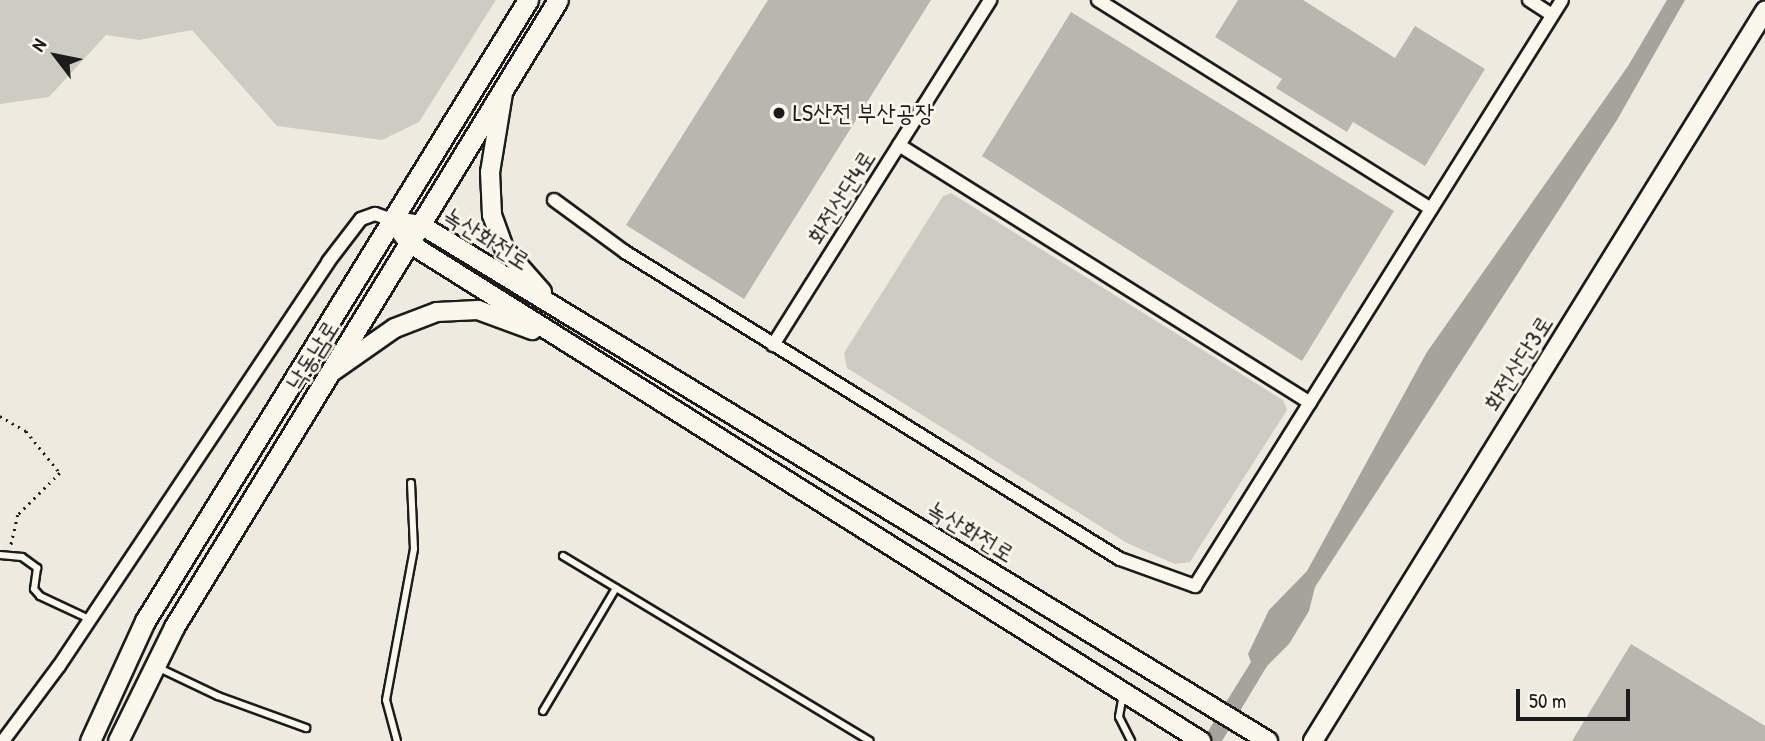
<!DOCTYPE html>
<meta charset="utf-8">
<style>
body{margin:0}
#map{position:relative;width:1765px;height:741px;overflow:hidden;background:#eeeadf;font-family:"Patrick Hand","Poor Story",sans-serif}
div>[style]{position:absolute}
[style*='--x']{left:calc(var(--x)*1px);top:calc(var(--y)*1px);width:calc(var(--w)*1px);rotate:calc(var(--a)*1deg)}
.green>*{inset:0;background:#ceccc2}
.water>*{inset:0;background:#a6a39d}
.building>*{inset:0;background:#b9b6af}
.path>*{height:2.5px;margin-top:-1.25px;transform-origin:0;background:repeating-linear-gradient(90deg,#1c1c1c 0 2px,transparent 0 7px)}
.roads{filter:drop-shadow(2px 0 #1c1c1c) drop-shadow(-2px 0 #1c1c1c) drop-shadow(0 2px #1c1c1c) drop-shadow(0 -2px #1c1c1c)}
.lane>*{height:6px;margin:-3px;padding:0 3px;transform-origin:3px;border-radius:3px;background:#fbf7ec}
.street>*{height:12px;margin:-6px;padding:0 6px;transform-origin:6px;border-radius:6px;background:#fbf7ec}
.secondary>*{height:18px;margin:-9px;padding:0 9px;transform-origin:9px;border-radius:9px;background:#fbf7ec}
.primary>*{height:19px;margin:-9.5px;padding:0 9.5px;transform-origin:9.5px;border-radius:9.5px;background:#fbf7ec}
.dots>*{width:19px;height:19px;translate:-50% -50%;box-sizing:border-box;border:4px solid #fbf7ec;border-radius:50%}
span{translate:-50% -50%;white-space:nowrap;text-align:center;line-height:1.15;-webkit-text-stroke:5px #fbf7ec;paint-order:stroke}
.poi-label{font-size:24px;color:#1c1c1c}
.left{translate:0 -50%;text-align:left}
.street-label{font-size:24px;color:#1c1c1c}
.north{position:absolute;left:21px;top:21px;width:70px;height:70px;-webkit-text-stroke:5px #fbf7ec;paint-order:stroke;rotate:302deg;font-size:19px;font-weight:700;line-height:28px;text-align:center;color:#1c1c1c}
.north::after{content:'';display:block;margin:auto;width:24px;height:32px;background:#1c1c1c;clip-path:polygon(50% 0,100% 100%,50% 72%,0 100%)}
.scale{position:absolute;left:1516px;top:689px;width:114px;height:32px;box-sizing:border-box;border:4px solid #1c1c1c;border-top:0;padding-left:9px;font-size:21px;line-height:24px;white-space:nowrap;color:#1c1c1c;-webkit-text-stroke:5px #fbf7ec;paint-order:stroke}
</style>
<div id="map">
<div class="green">
<div style="clip-path:polygon(0 0,496px 0,419px 122px,382px 140px,277px 126px,192px 30px,139px 40px,106px 35px,49px 97px,0 104px)"></div>
<div style="clip-path:polygon(951px 193px,1283px 400px,1287px 410px,1190px 562px,1175px 564px,1127px 543px,847px 368px,844px 353px,943px 196px)"></div>
</div>
<div class="water">
<div style="clip-path:polygon(1667px 0,1685px 0,1617px 120px,1315px 587px,1309px 611px,1289px 644px,1267px 666px,1222px 741px,1202px 741px,1251px 662px,1248px 654px,1269px 610px,1307px 571px,1427px 352px,1628px 66px)"></div>
</div>
<div class="building">
<div style="clip-path:polygon(768px 0,931px 0,744px 299px,626px 225px)"></div>
<div style="clip-path:polygon(1238px 0,1303px 0,1395px 58px,1415px 26px,1485px 69px,1425px 166px,1353px 122px,1347px 132px,1276px 88px,1282px 79px,1215px 37px)"></div>
<div style="clip-path:polygon(1071px 12px,1394px 211px,1302px 361px,982px 156px)"></div>
<div style="clip-path:polygon(1631px 644px,1765px 726px,1765px 741px,1572px 741px)"></div>
</div>
<div class="path">
<div style="--x:0;--y:416;--w:30;--a:30"></div>
<div style="--x:26;--y:431;--w:54;--a:51"></div>
<div style="--x:60;--y:473;--w:59;--a:135"></div>
<div style="--x:18;--y:515;--w:32;--a:103"></div>
</div>
<div class="roads">
<div class="lane">
<div style="--x:0;--y:555;--w:22;--a:5"></div>
<div style="--x:22;--y:557;--w:19;--a:36"></div>
<div style="--x:37;--y:568;--w:21;--a:98"></div>
<div style="--x:34;--y:589;--w:9;--a:49"></div>
<div style="--x:40;--y:596;--w:54;--a:25.1"></div>
<div style="--x:563;--y:556;--w:358;--a:31.1"></div>
<div style="--x:157;--y:667;--w:68;--a:25.4"></div>
<div style="--x:218;--y:696;--w:94;--a:20"></div>
<div style="--x:1123;--y:694;--w:23;--a:100"></div>
<div style="--x:1119;--y:717;--w:27;--a:63"></div>
<div style="--x:543;--y:711;--w:143;--a:-59.3"></div>
<div style="--x:397;--y:741;--w:42;--a:-105"></div>
<div style="--x:386;--y:700;--w:154;--a:-79.5"></div>
<div style="--x:414;--y:549;--w:66;--a:-92.6"></div>
</div>
<div class="street">
<div style="--x:1098;--y:0;--w:393;--a:32.1"></div>
<div style="--x:1529;--y:0;--w:27;--a:33"></div>
<div style="--x:899;--y:145;--w:485;--a:32.1"></div>
<div style="--x:554;--y:200;--w:88;--a:36.2"></div>
<div style="--x:625;--y:252;--w:582;--a:31.81"></div>
<div style="--x:1120;--y:559;--w:80;--a:19.8"></div>
<div style="--x:1195;--y:586;--w:691;--a:-57.94"></div>
<div style="--x:773;--y:345;--w:408;--a:-57.8"></div>
<div style="--x:3;--y:741;--w:94;--a:-53.3"></div>
<div style="--x:59;--y:666;--w:485;--a:-56.3"></div>
<div style="--x:328;--y:262;--w:54;--a:-52.5"></div>
<div style="--x:361;--y:219;--w:15;--a:-20"></div>
<div style="--x:375;--y:214;--w:18;--a:19"></div>
</div>
<div class="secondary">
<div style="--x:503;--y:93;--w:80;--a:99.3"></div>
<div style="--x:490;--y:172;--w:43;--a:87.3"></div>
<div style="--x:492;--y:215;--w:37;--a:70"></div>
<div style="--x:505;--y:250;--w:56;--a:48.6"></div>
<div style="--x:392;--y:220;--w:29;--a:10"></div>
<div style="--x:421;--y:225;--w:992;--a:31.35"></div>
<div style="--x:392;--y:220;--w:29;--a:54"></div>
<div style="--x:409;--y:243;--w:936;--a:32.16"></div>
<div style="--x:329;--y:374;--w:80;--a:-34.9"></div>
<div style="--x:395;--y:328;--w:45;--a:-20.9"></div>
<div style="--x:437;--y:312;--w:41;--a:-2.8"></div>
<div style="--x:478;--y:310;--w:58;--a:20.3"></div>
<div style="--x:1313;--y:741;--w:859;--a:-58.24"></div>
</div>
<div class="primary">
<div style="--x:90;--y:741;--w:132;--a:-65.4"></div>
<div style="--x:145;--y:621;--w:730;--a:-58.34"></div>
<div style="--x:118;--y:741;--w:127;--a:-63.8"></div>
<div style="--x:174;--y:627;--w:735;--a:-58.52"></div>
</div>
</div>
<div class="dots">
<div style="left:779px;top:113px;background:#1c1c1c"></div>
</div>
<div class="poi-label">
<span class="left" style="left:793px;top:113px">LS산전 부산공장</span>
</div>
<div class="street-label">
<span style="left:841px;top:197px;rotate:-58deg">화전산단4로</span>
<span style="left:487px;top:238px;rotate:32deg">녹산화전로</span>
<span style="left:312px;top:355px;rotate:-58deg">낙동남로</span>
<span style="left:1518px;top:363px;rotate:-58deg">화전산단3로</span>
<span style="left:971px;top:531px;rotate:31deg">녹산화전로</span>
</div>
<div class="north">N</div>
<div class="scale">50 m</div>
</div>
